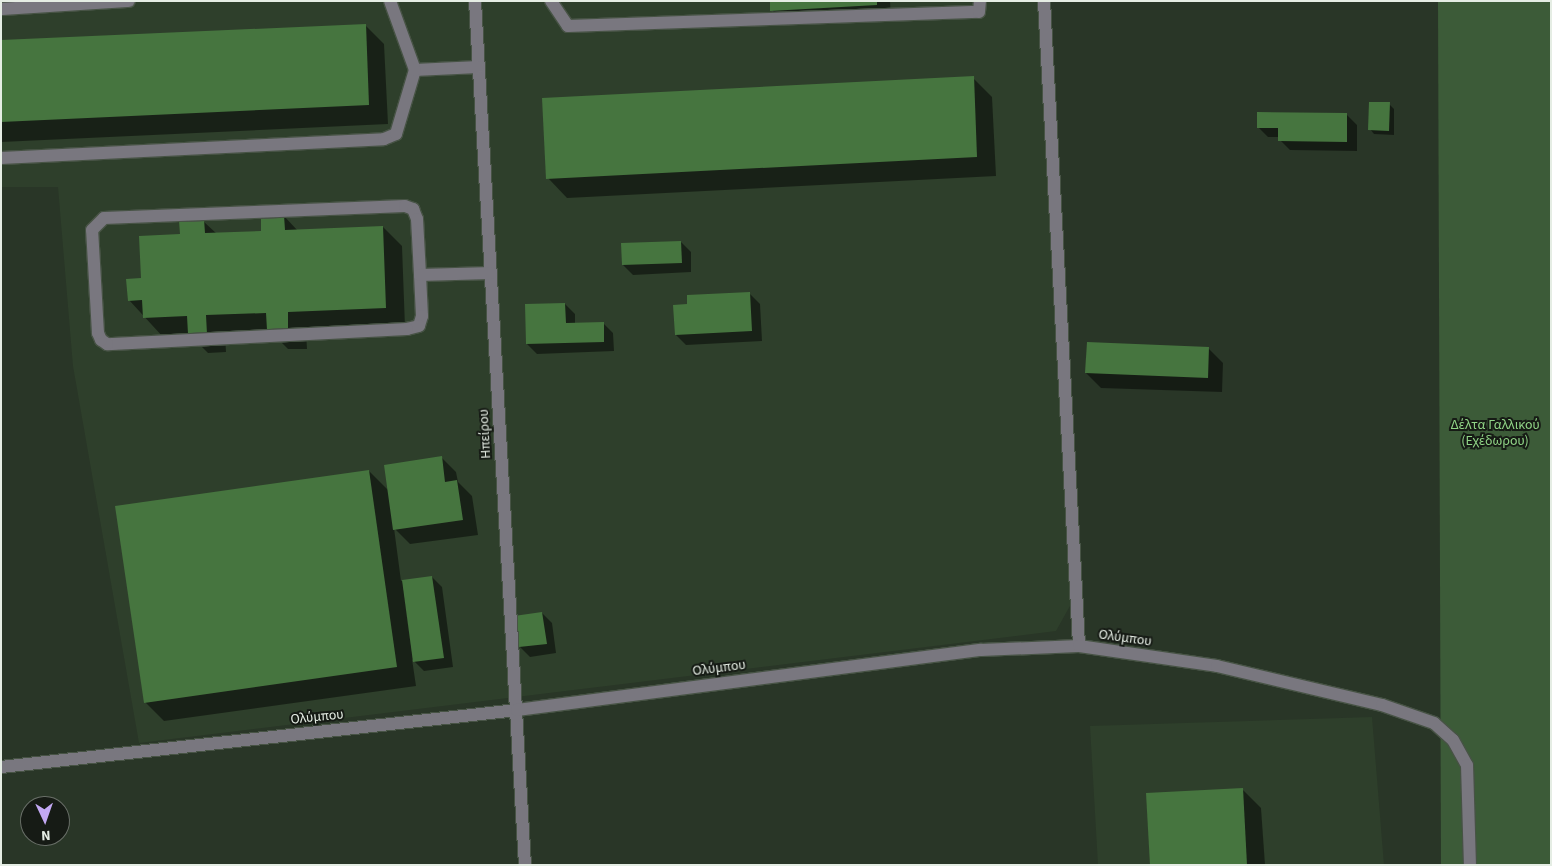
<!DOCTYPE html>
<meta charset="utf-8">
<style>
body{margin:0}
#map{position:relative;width:1552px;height:866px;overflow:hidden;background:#293627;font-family:"Source Sans 3",sans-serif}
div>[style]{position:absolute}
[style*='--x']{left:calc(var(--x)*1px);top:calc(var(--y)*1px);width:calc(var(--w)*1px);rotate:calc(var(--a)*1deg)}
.built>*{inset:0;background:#2e3f2b}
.green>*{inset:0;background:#3c5b38}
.shadow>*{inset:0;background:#0007}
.building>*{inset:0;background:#46753f}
.roads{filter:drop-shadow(1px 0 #475345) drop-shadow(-1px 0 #475345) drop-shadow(0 1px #475345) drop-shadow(0 -1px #475345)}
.minor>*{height:12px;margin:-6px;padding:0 6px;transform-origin:6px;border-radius:6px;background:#79777f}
span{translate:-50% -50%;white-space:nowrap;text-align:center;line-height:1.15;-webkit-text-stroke:4px #161b15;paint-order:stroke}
.park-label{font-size:14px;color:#90d486}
.street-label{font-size:14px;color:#e5ede4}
.frame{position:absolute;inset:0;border:2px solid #e5ede4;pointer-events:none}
.north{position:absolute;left:20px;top:796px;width:50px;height:50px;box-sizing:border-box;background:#161b15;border:1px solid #696f68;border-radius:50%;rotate:177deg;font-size:14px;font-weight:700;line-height:20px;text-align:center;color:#e5ede4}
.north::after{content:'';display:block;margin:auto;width:18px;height:22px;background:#c2a8f3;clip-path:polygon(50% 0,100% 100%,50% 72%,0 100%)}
</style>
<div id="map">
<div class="built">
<div style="clip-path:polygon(1px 1px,1038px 1px,1071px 604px,1056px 631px,139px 743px,73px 366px,58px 187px,1px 187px)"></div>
<div style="clip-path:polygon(1372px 717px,1384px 865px,1098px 865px,1090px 726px)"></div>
</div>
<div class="green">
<div style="clip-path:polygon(1438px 1px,1551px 1px,1551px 865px,1441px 865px)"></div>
</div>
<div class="shadow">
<div style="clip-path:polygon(771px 1px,890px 1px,891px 20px,787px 25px,772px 10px)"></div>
<div style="clip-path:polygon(365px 25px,384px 44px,388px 124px,1px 142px,1px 42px)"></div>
<div style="clip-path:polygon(973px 78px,992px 97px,996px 176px,567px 198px,548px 178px)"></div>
<div style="clip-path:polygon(1389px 104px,1394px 109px,1394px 135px,1374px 134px,1370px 129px)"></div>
<div style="clip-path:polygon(1347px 115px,1357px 125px,1357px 151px,1290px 150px,1280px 140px,1280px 137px,1268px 137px,1258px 127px)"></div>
<div style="clip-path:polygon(284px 216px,298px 231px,383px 227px,402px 246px,405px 327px,306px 331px,307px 349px,288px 349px,271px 332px,225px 334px,226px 352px,208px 353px,191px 336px,163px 337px,129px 300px,142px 279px,181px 235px,203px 221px,217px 234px,263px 232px)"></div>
<div style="clip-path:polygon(681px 242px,691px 252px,691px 272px,633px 275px,623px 265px)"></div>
<div style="clip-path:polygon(750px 294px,760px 304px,762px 341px,686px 345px,676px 335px)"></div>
<div style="clip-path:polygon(565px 304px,575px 314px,575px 324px,603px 323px,613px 333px,614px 351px,537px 354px,527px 344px)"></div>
<div style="clip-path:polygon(1208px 348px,1223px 363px,1222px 392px,1101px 388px,1086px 373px)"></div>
<div style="clip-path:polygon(441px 457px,456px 472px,458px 482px,472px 496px,478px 535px,410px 544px,394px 528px,401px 581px,432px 577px,442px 587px,453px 667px,424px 671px,412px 659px,416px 686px,164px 721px,145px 702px,369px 471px,389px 491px)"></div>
<div style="clip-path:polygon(542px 613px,552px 623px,556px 653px,530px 657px,520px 647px)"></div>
<div style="clip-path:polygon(1242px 789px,1261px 808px,1265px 865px,1152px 865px)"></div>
</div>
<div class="building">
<div style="clip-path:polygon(770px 1px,877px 1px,877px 5px,770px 11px)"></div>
<div style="clip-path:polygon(366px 24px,369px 105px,1px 122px,1px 40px)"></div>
<div style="clip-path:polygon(974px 76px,977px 157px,546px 179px,542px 98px)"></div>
<div style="clip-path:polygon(1369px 102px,1390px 102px,1389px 131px,1368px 130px)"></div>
<div style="clip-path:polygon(1257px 112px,1347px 113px,1347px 142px,1278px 141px,1278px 128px,1257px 128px)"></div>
<div style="clip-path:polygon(284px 215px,285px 230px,383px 226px,386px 308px,288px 312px,288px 330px,267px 330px,266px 313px,206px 315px,207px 334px,188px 334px,187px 316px,143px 318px,142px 300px,128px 301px,126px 279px,141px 278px,139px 236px,180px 234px,179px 221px,204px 219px,205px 233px,261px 231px,261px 216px)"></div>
<div style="clip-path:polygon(681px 241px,682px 263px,622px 265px,621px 243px)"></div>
<div style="clip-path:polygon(750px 292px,752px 331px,675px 335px,673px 305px,687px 304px,687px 295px)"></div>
<div style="clip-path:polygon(565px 303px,566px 323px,604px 322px,604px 342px,526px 344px,525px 304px)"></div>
<div style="clip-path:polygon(1087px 342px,1209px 347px,1208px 378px,1085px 373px)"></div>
<div style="clip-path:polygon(442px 456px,445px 482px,457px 480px,463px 520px,393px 530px,384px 465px)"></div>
<div style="clip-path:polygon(369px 470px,397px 667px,144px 703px,115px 506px)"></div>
<div style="clip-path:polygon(432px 576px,444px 658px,413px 662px,402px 580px)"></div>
<div style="clip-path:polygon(542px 612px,547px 644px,519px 647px,514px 616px)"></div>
<div style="clip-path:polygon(1243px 788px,1247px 865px,1150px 865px,1146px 793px)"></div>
</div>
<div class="roads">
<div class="minor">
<div style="--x:475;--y:1;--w:865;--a:86.69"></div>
<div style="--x:551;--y:1;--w:30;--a:56"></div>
<div style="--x:568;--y:26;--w:411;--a:-2"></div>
<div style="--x:979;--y:12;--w:11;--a:-85"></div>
<div style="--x:1044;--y:1;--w:646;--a:86.89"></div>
<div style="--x:1;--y:9;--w:128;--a:-3.6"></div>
<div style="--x:415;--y:70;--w:63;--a:-2.7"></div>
<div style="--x:1;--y:158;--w:383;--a:-2.8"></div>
<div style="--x:384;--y:139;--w:13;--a:-23"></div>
<div style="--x:396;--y:134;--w:67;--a:-73.5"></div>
<div style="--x:415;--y:70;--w:73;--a:-109.9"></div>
<div style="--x:420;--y:275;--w:41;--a:87.2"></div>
<div style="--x:422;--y:316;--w:10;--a:107"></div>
<div style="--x:419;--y:326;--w:12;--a:166"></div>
<div style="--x:407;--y:329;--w:300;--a:177.1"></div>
<div style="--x:107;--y:344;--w:7;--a:-146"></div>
<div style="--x:101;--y:340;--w:8;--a:-113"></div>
<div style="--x:98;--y:333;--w:103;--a:-93.3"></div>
<div style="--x:92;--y:230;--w:17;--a:-45"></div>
<div style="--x:104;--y:218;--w:301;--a:-2.3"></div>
<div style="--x:405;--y:206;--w:9;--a:21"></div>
<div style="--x:413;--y:209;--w:11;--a:68"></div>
<div style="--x:417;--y:219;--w:56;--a:86.9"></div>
<div style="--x:420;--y:275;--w:71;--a:-1.6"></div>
<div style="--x:1;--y:767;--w:519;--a:-6.3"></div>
<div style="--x:517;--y:710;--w:468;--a:-7.4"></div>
<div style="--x:981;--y:650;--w:98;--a:-2.3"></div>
<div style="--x:1079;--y:646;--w:139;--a:8.2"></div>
<div style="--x:1217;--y:666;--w:170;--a:13.3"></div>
<div style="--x:1382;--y:705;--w:55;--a:19.1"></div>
<div style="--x:1434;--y:723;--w:25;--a:42"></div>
<div style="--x:1453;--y:740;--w:29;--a:61"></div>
<div style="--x:1467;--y:765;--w:100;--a:88.3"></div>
</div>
</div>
<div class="park-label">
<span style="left:1495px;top:433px">Δέλτα Γαλλικού<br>(Εχέδωρου)</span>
</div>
<div class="street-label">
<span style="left:485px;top:434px;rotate:-93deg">Ηπείρου</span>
<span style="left:1125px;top:638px;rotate:8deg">Ολύμπου</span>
<span style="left:719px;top:668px;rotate:-7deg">Ολύμπου</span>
<span style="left:317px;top:717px;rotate:-6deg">Ολύμπου</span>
</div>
<div class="frame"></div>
<div class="north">N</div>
</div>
